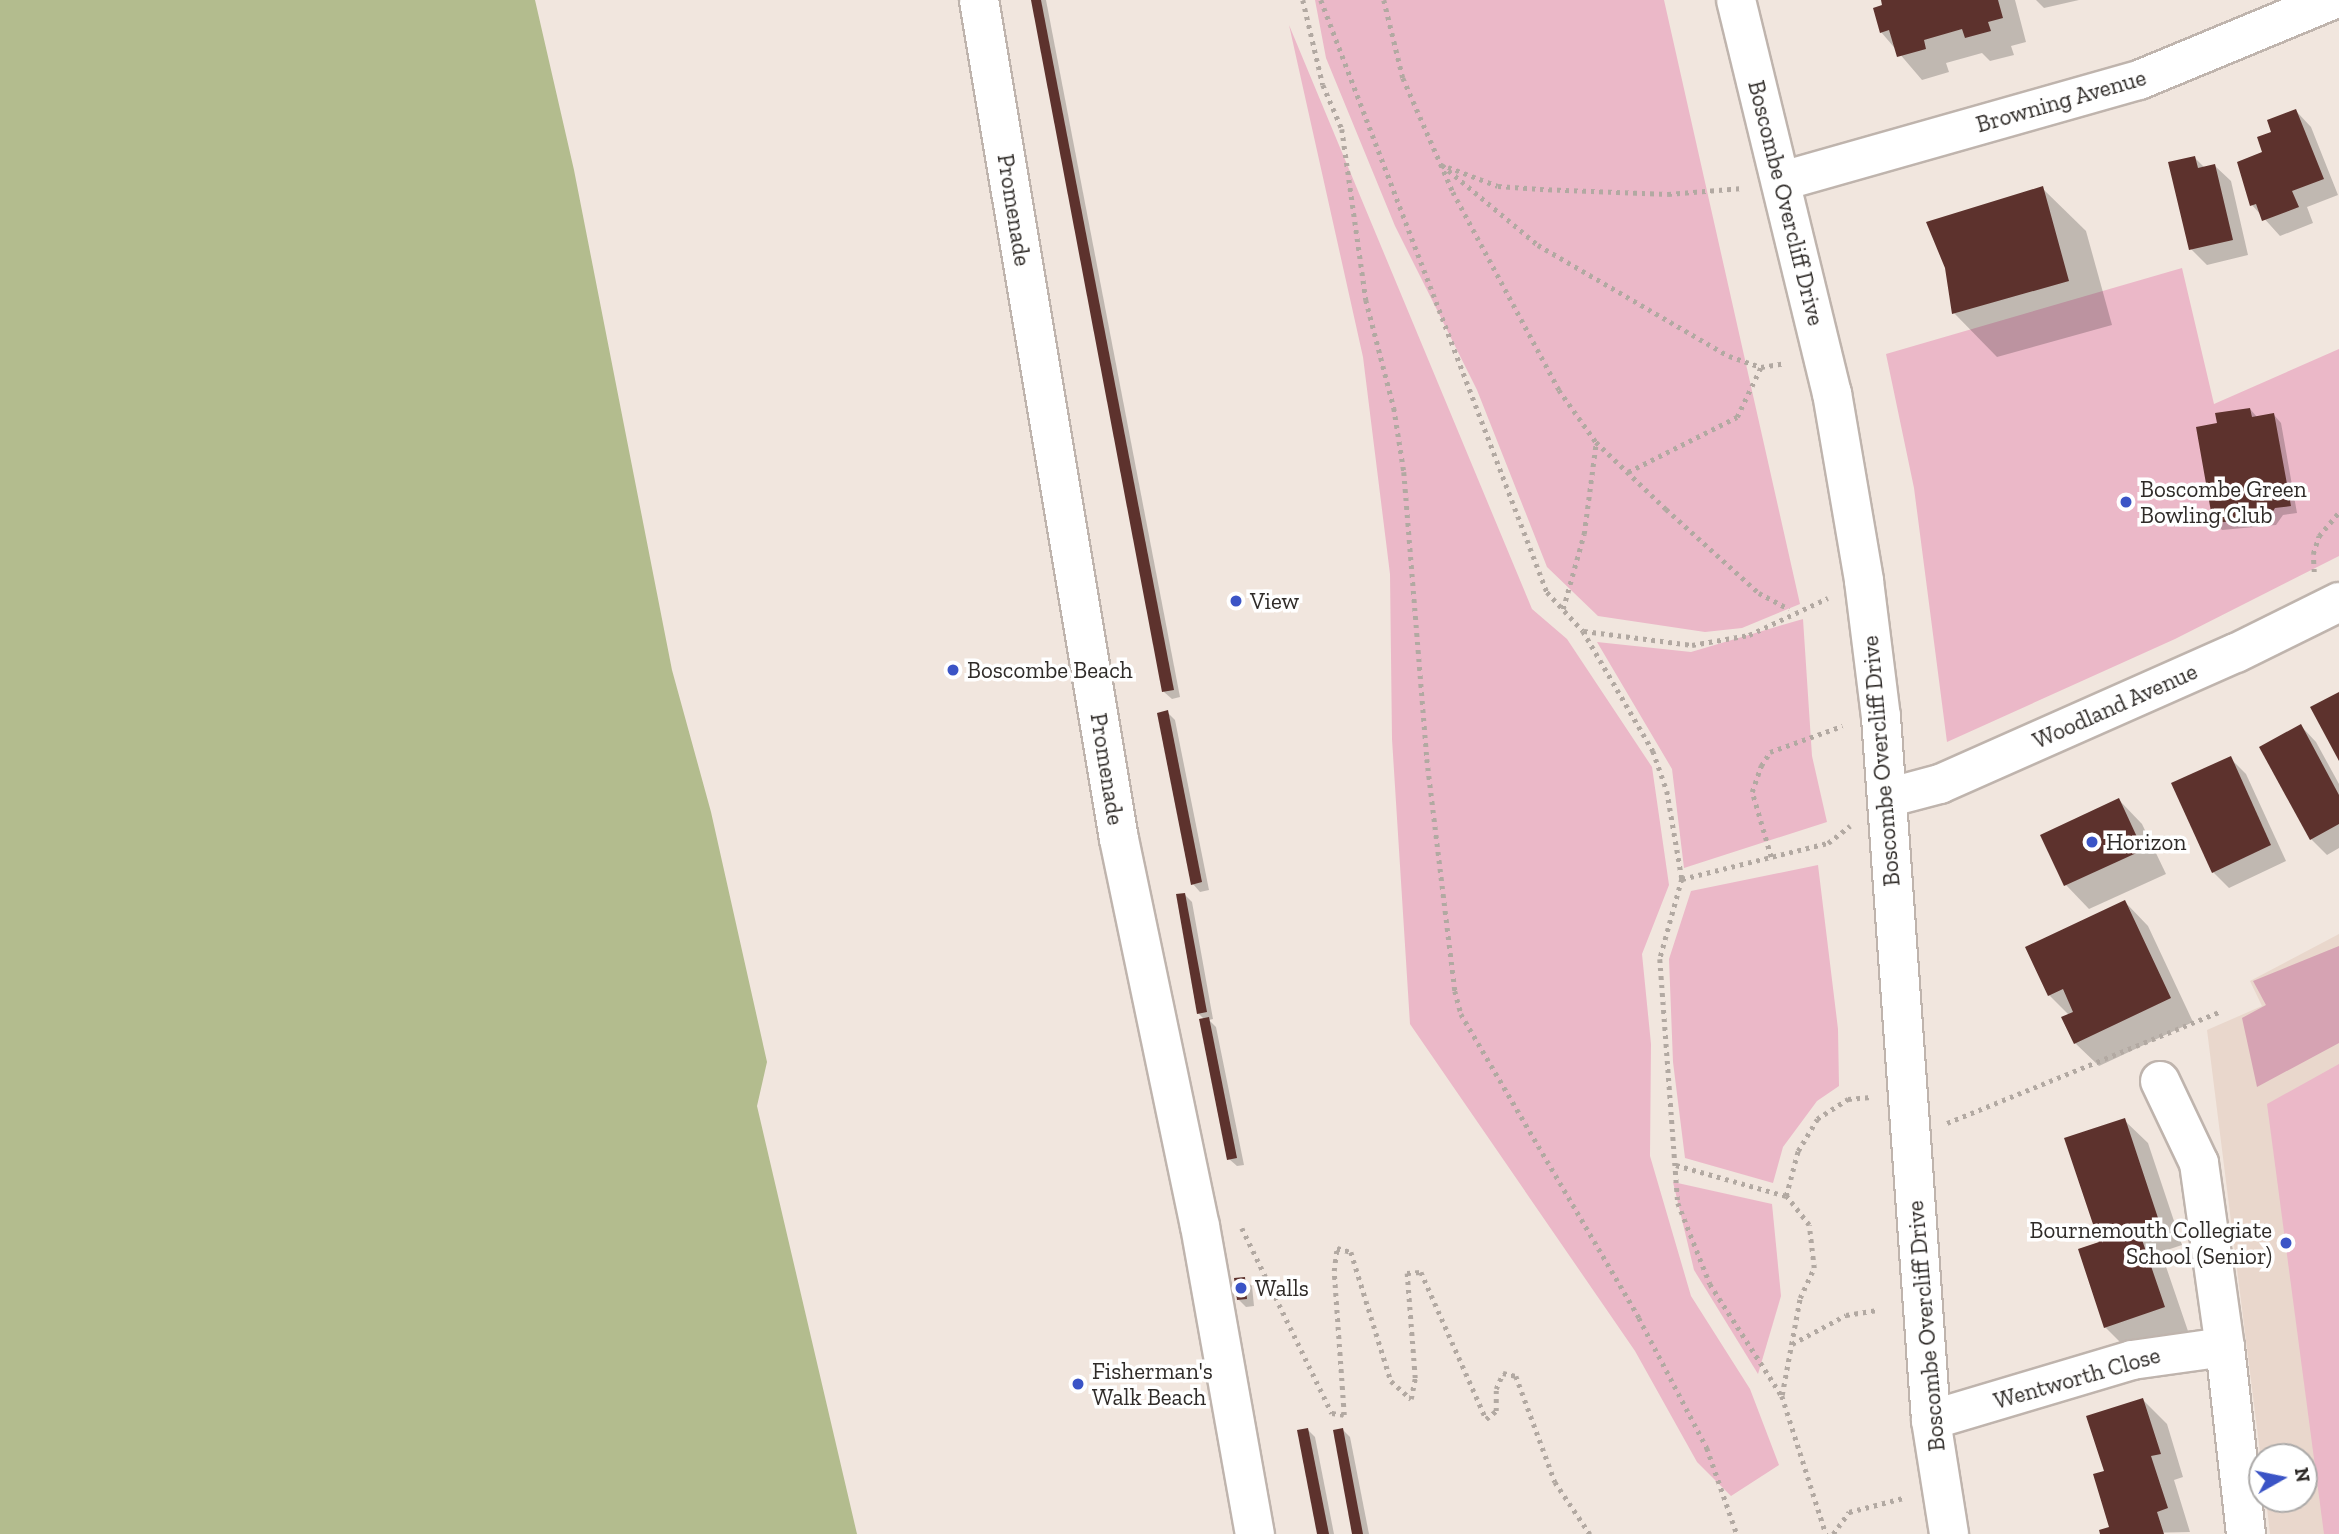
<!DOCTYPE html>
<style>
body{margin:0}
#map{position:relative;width:2339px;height:1534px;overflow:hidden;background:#f1e6de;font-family:"Zilla Slab",serif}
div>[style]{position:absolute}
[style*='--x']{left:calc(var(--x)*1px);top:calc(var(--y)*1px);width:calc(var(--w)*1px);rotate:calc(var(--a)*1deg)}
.built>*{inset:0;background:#e9d7cc}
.green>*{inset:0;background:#ebb8c8}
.forest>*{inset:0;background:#d6a3b3}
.water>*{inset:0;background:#b3bc8e}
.shadow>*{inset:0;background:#0003}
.building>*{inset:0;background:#5d322d}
.path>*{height:4.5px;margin-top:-2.25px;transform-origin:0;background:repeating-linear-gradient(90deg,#b2a9a2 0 3.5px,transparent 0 8.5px)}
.roads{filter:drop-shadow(2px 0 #bfb4ad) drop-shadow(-2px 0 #bfb4ad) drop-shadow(0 2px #bfb4ad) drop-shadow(0 -2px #bfb4ad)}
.street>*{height:38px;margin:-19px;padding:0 19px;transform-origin:19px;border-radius:19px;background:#fff}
.secondary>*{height:38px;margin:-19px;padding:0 19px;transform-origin:19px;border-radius:19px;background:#fff}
.dots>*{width:19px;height:19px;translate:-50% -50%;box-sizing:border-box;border:4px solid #fff;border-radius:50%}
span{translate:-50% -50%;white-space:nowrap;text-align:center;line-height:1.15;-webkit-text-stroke:7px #fff;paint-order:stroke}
.street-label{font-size:23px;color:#2f2b28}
.poi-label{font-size:23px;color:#2f2b28}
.left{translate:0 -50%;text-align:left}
.right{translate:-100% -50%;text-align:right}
.north{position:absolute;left:2248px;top:1443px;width:70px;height:70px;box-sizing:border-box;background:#fff;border:2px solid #acaaa9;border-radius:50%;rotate:81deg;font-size:19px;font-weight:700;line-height:28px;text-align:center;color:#2f2b28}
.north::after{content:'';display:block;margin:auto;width:24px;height:32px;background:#3b54c6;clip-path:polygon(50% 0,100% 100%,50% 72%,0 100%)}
</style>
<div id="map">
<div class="built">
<div style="clip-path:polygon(2339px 934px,2339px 1534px,2270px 1534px,2266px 1499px,2304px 1499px,2304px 1457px,2262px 1457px,2262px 1468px,2207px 1030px,2262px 1006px,2250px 981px)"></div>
</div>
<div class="green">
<div style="clip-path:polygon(1315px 0,1664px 0,1800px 604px,1742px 628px,1705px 632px,1598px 616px,1547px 567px,1477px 390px,1395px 226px,1326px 58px)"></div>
<div style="clip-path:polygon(1289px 25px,1532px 609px,1567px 639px,1652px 767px,1669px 885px,1642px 954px,1651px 1044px,1650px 1156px,1691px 1296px,1750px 1389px,1779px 1465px,1731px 1496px,1697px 1462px,1635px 1351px,1410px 1024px,1392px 739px,1390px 574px,1363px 357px)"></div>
<div style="clip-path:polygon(2182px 268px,2214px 404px,2339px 349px,2339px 556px,2175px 639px,1947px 742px,1914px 488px,1886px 354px)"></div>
<div style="clip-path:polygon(1803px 619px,1812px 756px,1827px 822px,1684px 868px,1672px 769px,1597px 642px,1691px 652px)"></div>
<div style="clip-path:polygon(1818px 865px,1838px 1029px,1839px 1086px,1817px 1101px,1783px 1147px,1773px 1183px,1685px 1158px,1673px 1062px,1669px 959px,1691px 891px)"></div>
<div style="clip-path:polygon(2339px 1064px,2339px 1534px,2324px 1534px,2267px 1104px)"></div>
<div style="clip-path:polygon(1673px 1182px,1772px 1204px,1781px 1296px,1758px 1374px,1694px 1270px)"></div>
</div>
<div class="forest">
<div style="clip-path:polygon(2339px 946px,2339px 1043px,2257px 1087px,2242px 1018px,2266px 1005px,2253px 981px)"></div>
</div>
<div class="water">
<div style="clip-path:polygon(0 0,535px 0,574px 170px,672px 670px,711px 812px,767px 1062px,757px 1106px,857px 1534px,0 1534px)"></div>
</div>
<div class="shadow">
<div style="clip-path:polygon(1032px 0,1046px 0,1180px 697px,1172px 699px,1164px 692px)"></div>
<div style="clip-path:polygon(1882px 0,2015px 0,2026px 42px,2011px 46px,2014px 55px,1990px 61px,1982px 53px,1946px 63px,1949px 72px,1922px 80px,1881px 32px)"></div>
<div style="clip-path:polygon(2036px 0,2079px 0,2044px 8px)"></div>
<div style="clip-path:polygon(2296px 111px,2311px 127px,2338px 195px,2307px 207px,2313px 223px,2280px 236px,2252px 205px,2274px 133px)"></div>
<div style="clip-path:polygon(2195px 158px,2205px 168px,2215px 166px,2231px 181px,2248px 255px,2207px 265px,2191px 249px)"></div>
<div style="clip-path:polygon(2042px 188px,2086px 231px,2112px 325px,1997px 357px,1954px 313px,1947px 267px)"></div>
<div style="clip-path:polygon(2250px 409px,2257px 417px,2274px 415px,2281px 423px,2297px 513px,2283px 515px,2276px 525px,2222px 530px,2214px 522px,2219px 425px)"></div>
<div style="clip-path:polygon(1167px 712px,1175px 720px,1209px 890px,1200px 892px,1193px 884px)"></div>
<div style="clip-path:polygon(2301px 726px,2316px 742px,2339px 784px,2339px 848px,2327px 855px,2311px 839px)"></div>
<div style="clip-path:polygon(2230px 758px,2246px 774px,2286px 861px,2229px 888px,2213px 872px)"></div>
<div style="clip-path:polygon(2119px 800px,2142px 824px,2166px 874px,2089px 909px,2066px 885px,2042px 836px)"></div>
<div style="clip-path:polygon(1184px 894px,1192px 902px,1213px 1019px,1209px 1020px,1216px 1027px,1244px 1165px,1237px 1166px,1229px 1159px,1205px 1020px,1198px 1013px)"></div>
<div style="clip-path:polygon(2125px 902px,2148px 926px,2193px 1022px,2099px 1066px,2075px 1043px,2069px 1015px,2049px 995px)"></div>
<div style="clip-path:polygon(2124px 1120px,2148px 1143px,2182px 1245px,2161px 1252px,2188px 1331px,2129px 1351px,2105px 1327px,2101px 1243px)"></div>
<div style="clip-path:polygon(1244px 1279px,1252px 1286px,1254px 1306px,1246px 1307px,1238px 1299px)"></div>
<div style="clip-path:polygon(2143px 1400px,2167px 1424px,2183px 1477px,2174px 1480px,2190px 1532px,2102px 1534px,2111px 1528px)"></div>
<div style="clip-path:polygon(1308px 1430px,1315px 1437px,1334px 1534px,1319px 1534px)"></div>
<div style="clip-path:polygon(1343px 1430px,1350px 1437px,1369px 1534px,1354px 1534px)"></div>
</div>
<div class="building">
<div style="clip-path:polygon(1031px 0,1041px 0,1174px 690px,1162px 692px)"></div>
<div style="clip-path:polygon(1881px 0,1998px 0,2003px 18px,1988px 22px,1991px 31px,1965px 38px,1962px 29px,1924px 40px,1926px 49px,1897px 57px,1889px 30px,1880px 33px,1873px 8px,1882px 5px)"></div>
<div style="clip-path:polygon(2296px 109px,2324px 179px,2292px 191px,2299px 207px,2262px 221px,2256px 204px,2250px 206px,2237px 162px,2262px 152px,2257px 137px,2271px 132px,2267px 120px)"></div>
<div style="clip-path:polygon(2195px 156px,2198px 168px,2215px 164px,2233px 240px,2189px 250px,2168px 162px)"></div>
<div style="clip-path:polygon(2043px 186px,2069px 281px,1952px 314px,1945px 268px,1926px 222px)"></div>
<div style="clip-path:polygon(2250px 408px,2252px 417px,2274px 413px,2291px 506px,2275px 508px,2269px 518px,2213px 523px,2196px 427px,2217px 423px,2215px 413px)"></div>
<div style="clip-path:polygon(2339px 692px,2339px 761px,2310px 707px)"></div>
<div style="clip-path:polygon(1168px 710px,1202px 882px,1191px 885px,1157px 713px)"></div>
<div style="clip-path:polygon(2301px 724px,2339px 795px,2339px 824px,2310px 840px,2259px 747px)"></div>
<div style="clip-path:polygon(2231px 756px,2271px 845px,2212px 873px,2171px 783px)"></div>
<div style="clip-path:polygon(2119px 798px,2143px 850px,2064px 886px,2040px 835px)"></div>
<div style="clip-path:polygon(1185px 893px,1207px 1012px,1197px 1014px,1176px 894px)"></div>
<div style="clip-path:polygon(2125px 900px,2171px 998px,2074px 1044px,2061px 1017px,2073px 1012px,2063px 989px,2048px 996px,2025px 947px)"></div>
<div style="clip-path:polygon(1209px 1017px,1237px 1158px,1227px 1160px,1199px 1019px)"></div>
<div style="clip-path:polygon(2125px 1118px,2159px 1221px,2138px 1228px,2165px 1307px,2104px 1328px,2078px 1249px,2099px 1242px,2064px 1138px)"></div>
<div style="clip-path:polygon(1245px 1277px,1247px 1299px,1237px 1300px,1234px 1278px)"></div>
<div style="clip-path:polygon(2143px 1398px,2161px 1454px,2151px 1456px,2168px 1508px,2157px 1512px,2164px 1534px,2100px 1534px,2099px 1530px,2109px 1527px,2093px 1474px,2104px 1471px,2086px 1416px)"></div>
<div style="clip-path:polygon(1308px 1428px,1329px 1534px,1317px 1534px,1297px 1430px)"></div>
<div style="clip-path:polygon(1343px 1428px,1363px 1534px,1352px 1534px,1333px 1430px)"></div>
</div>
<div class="path">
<div style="--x:1303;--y:0;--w:87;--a:76.8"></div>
<div style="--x:1323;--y:85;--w:48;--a:66.6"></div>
<div style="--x:1342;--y:129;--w:173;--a:82"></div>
<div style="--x:1366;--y:300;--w:112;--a:75.5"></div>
<div style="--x:1394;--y:408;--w:65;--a:81.1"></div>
<div style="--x:1404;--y:472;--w:288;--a:85.4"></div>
<div style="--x:1427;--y:759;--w:234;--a:83.1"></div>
<div style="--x:1455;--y:991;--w:24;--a:75"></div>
<div style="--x:1461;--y:1014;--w:352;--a:59.6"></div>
<div style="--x:1639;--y:1318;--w:147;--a:62.4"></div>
<div style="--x:1707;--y:1448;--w:91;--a:70.8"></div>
<div style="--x:1321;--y:0;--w:634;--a:69.11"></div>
<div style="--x:1547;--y:592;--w:53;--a:47.3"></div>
<div style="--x:1583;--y:631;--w:139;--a:59.7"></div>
<div style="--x:1653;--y:751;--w:42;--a:70.7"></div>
<div style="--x:1667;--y:791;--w:89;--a:80.3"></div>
<div style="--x:1682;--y:879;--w:83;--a:105.4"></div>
<div style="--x:1660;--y:959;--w:245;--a:85.8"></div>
<div style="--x:1678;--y:1203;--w:87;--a:68.4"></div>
<div style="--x:1710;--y:1284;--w:133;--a:57.3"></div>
<div style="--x:1782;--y:1396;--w:145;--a:72.3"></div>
<div style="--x:1384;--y:0;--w:80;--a:76.3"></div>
<div style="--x:1403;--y:78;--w:124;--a:66.3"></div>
<div style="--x:1453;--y:192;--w:225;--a:61.8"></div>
<div style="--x:1559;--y:390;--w:64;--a:54.6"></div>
<div style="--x:1596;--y:442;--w:97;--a:43.7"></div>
<div style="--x:1666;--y:509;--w:125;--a:42.1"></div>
<div style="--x:1759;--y:593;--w:34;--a:28"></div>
<div style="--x:1442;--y:165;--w:125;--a:39.8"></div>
<div style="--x:1538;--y:245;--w:221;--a:30.2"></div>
<div style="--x:1729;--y:356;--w:34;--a:19"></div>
<div style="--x:1761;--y:367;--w:24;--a:-9"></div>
<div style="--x:1448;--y:167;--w:53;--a:20.8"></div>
<div style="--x:1498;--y:186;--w:42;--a:4.1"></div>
<div style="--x:1540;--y:189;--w:128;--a:2.2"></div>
<div style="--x:1668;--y:194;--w:75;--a:-4.6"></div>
<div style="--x:1628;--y:472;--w:122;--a:-26.8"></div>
<div style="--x:1737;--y:417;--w:55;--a:-64.4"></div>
<div style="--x:2314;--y:572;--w:18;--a:-93"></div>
<div style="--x:2313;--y:554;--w:19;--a:-72"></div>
<div style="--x:2319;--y:536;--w:31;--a:-50"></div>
<div style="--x:1563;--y:609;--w:78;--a:-74.4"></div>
<div style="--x:1584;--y:534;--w:92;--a:-82.5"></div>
<div style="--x:1584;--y:631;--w:109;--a:7.4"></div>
<div style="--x:1692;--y:645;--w:58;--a:-10"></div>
<div style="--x:1749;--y:635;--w:87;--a:-25.1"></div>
<div style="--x:1771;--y:857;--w:68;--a:-106.3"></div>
<div style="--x:1752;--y:792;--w:28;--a:-71"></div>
<div style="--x:1761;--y:766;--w:17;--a:-57"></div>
<div style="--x:1770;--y:752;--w:77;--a:-19.9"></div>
<div style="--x:1682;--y:879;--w:150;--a:-13.9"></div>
<div style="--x:1828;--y:843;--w:28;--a:-38"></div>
<div style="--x:1947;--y:1123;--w:297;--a:-22.2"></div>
<div style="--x:1676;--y:1165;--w:114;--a:15.7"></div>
<div style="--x:1242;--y:1228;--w:206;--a:64.1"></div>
<div style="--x:1332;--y:1413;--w:12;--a:9"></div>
<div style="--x:1344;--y:1415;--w:144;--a:-94"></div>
<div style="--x:1334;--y:1271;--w:23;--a:-83"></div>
<div style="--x:1337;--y:1248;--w:15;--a:16"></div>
<div style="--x:1351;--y:1252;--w:135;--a:72.8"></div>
<div style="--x:1391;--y:1381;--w:27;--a:42"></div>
<div style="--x:1411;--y:1399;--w:21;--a:-79"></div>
<div style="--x:1415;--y:1378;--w:105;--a:-94.4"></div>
<div style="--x:1407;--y:1273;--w:14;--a:-4"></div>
<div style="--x:1421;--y:1272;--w:161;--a:66.1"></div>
<div style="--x:1486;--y:1419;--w:13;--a:-39"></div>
<div style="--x:1496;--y:1411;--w:22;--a:-90"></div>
<div style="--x:1496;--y:1389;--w:17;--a:-66"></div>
<div style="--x:1503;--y:1373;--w:13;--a:13"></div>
<div style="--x:1516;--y:1376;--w:113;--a:69.8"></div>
<div style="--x:1555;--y:1482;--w:63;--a:56.1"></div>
<div style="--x:1792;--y:1344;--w:61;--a:-28.2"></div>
<div style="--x:1846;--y:1315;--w:32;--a:-9"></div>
<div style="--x:1782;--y:1395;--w:99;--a:-79.5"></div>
<div style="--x:1800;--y:1298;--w:33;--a:-65"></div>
<div style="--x:1814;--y:1268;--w:43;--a:-96.6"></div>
<div style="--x:1809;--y:1225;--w:37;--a:-128"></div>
<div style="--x:1786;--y:1196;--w:47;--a:-75.1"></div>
<div style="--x:1798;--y:1151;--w:37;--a:-59"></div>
<div style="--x:1817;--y:1119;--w:37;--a:-33"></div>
<div style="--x:1848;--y:1099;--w:23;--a:-5"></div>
<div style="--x:1833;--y:1534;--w:27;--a:-54"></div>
<div style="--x:1849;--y:1512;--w:56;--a:-14.5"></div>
</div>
<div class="roads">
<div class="street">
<div style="--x:979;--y:0;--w:851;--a:80.53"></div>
<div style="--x:1119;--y:839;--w:395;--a:78.2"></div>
<div style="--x:1200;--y:1226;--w:313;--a:79.9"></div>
<div style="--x:1782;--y:181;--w:371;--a:-15.8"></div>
<div style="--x:2139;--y:80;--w:209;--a:-22.5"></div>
<div style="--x:1887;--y:798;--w:55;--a:-14.8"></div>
<div style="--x:1940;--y:784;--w:324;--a:-23.9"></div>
<div style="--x:2236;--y:653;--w:115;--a:-26.3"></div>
<div style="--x:2160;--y:1081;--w:91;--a:64.6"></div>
<div style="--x:2199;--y:1163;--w:186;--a:82"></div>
<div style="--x:1931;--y:1420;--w:210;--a:-16.6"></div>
<div style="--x:2132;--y:1360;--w:94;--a:-8"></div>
<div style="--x:2225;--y:1347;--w:188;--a:83.6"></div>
</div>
<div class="secondary">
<div style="--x:1736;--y:0;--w:405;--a:76.3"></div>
<div style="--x:1832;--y:393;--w:191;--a:80.3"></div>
<div style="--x:1864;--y:581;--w:137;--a:82.9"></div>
<div style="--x:1881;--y:717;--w:705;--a:85.93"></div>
<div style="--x:1931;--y:1420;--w:115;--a:81"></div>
</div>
</div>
<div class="dots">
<div style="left:2126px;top:502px;background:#3b54c6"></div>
<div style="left:1236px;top:601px;background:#3b54c6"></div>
<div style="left:953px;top:670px;background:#3b54c6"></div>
<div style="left:2092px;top:842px;background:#3b54c6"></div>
<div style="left:2286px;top:1243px;background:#3b54c6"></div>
<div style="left:1241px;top:1288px;background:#3b54c6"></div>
<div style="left:1078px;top:1384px;background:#3b54c6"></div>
</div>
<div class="street-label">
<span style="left:2061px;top:101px;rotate:-16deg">Browning Avenue</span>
<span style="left:1786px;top:203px;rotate:76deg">Boscombe Overcliff Drive</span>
<span style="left:1014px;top:210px;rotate:81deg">Promenade</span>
<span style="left:2115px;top:706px;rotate:-24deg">Woodland Avenue</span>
<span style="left:1881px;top:761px;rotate:-95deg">Boscombe Overcliff Drive</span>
<span style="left:1107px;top:769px;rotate:81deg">Promenade</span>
<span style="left:1926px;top:1326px;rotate:-95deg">Boscombe Overcliff Drive</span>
<span style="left:2077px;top:1378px;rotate:-16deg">Wentworth Close</span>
</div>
<div class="poi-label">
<span class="left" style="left:2140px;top:502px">Boscombe Green<br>Bowling Club</span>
<span class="left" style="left:1250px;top:601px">View</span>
<span class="left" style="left:967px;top:670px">Boscombe Beach</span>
<span class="left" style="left:2106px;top:842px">Horizon</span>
<span class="right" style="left:2272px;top:1243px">Bournemouth Collegiate<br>School (Senior)</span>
<span class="left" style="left:1255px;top:1288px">Walls</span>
<span class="left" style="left:1092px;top:1384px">Fisherman's<br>Walk Beach</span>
</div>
<div class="north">N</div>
</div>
